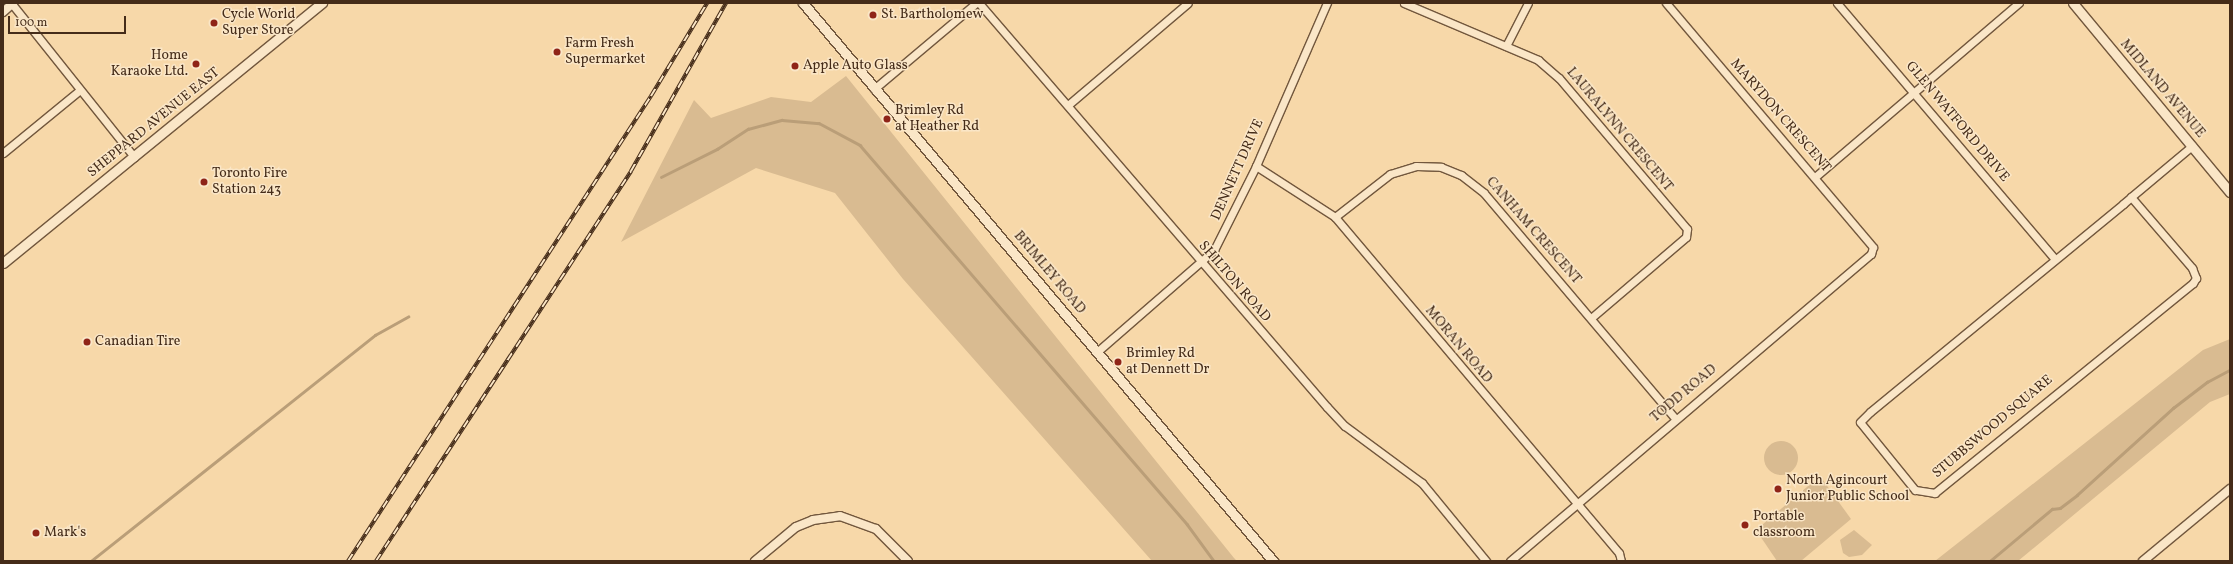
<!DOCTYPE html>
<style>
body{margin:0}
#map{position:relative;width:2233px;height:564px;overflow:hidden;background:#f7d8a9;font-family:Vollkorn,serif}
div>[style]{position:absolute}
[style*='--x']{left:calc(var(--x)*1px);top:calc(var(--y)*1px);width:calc(var(--w)*1px);rotate:calc(var(--a)*1deg)}
.green>*{inset:0;background:#d9bb91}
.round{border-radius:50%}
.stream>*{height:2.5px;margin:-1.25px;padding:0 1.25px;transform-origin:1.25px;border-radius:1.25px;background:#ba9e78}
.roads{filter:drop-shadow(1px 0 #72573d) drop-shadow(-1px 0 #72573d) drop-shadow(0 1px #72573d) drop-shadow(0 -1px #72573d)}
.minor>*{height:7px;margin:-3.5px;padding:0 3.5px;transform-origin:3.5px;border-radius:3.5px;background:#fae6c7}
.tertiary>*{height:8px;margin:-4px;padding:0 4px;transform-origin:4px;border-radius:4px;background:#fae6c7}
.secondary>*{height:9px;margin:-4.5px;padding:0 4.5px;transform-origin:4.5px;border-radius:4.5px;background:#fae6c7}
.rail>*{height:4px;margin-top:-2px;transform-origin:0;background:repeating-linear-gradient(90deg,#fae6c7 0 8px,#452c19 0 16px);box-sizing:border-box;border-block:1px solid #452c19}
.dots>*{width:11px;height:11px;translate:-50% -50%;box-sizing:border-box;border:2px solid #fae6c7;border-radius:50%}
span{translate:-50% -50%;white-space:nowrap;text-align:center;line-height:1.15;-webkit-text-stroke:3px #fae6c7;paint-order:stroke}
.poi-label{font-size:14px;color:#452c19}
.left{translate:0 -50%;text-align:left}
.right{translate:-100% -50%;text-align:right}
.street-label{font-size:14px;color:#452c19}
.frame{position:absolute;inset:0;border:4px solid #452c19;pointer-events:none}
.scale{position:absolute;left:8px;top:16px;width:118px;height:18px;box-sizing:border-box;border:2px solid #452c19;border-top:0;padding-left:5px;font-size:12px;line-height:14px;white-space:nowrap;color:#452c19;-webkit-text-stroke:3px #fae6c7;paint-order:stroke}
</style>
<div id="map">
<div class="green">
<div style="clip-path:polygon(846px 76px,1234px 558px,1237px 561px,1152px 561px,903px 279px,835px 193px,756px 168px,621px 242px,694px 100px,711px 118px,771px 97px,811px 102px)"></div>
<div style="clip-path:polygon(2230px 339px,2230px 394px,2210px 402px,2018px 561px,1935px 561px,2203px 350px)"></div>
<div class="round" style="left:1764px;top:441px;width:34px;height:34px"></div>
<div style="clip-path:polygon(1820px 476px,1851px 519px,1801px 561px,1777px 561px,1756px 530px)"></div>
<div style="clip-path:polygon(1854px 530px,1872px 545px,1862px 555px,1849px 557px,1843px 553px,1840px 540px)"></div>
</div>
<div class="stream">
<div style="--x:661;--y:177;--w:63;--a:-26.6"></div>
<div style="--x:717;--y:149;--w:37;--a:-33"></div>
<div style="--x:748;--y:129;--w:35;--a:-15"></div>
<div style="--x:782;--y:120;--w:37;--a:5"></div>
<div style="--x:819;--y:123;--w:47;--a:28.2"></div>
<div style="--x:860;--y:145;--w:501;--a:49.21"></div>
<div style="--x:1187;--y:524;--w:46;--a:53.9"></div>
<div style="--x:91;--y:561;--w:363;--a:-38.5"></div>
<div style="--x:375;--y:335;--w:38;--a:-29"></div>
<div style="--x:1990;--y:561;--w:81;--a:-40"></div>
<div style="--x:2052;--y:509;--w:8;--a:-7"></div>
<div style="--x:2060;--y:508;--w:21;--a:-37"></div>
<div style="--x:2077;--y:495;--w:130;--a:-42.2"></div>
<div style="--x:2173;--y:408;--w:43;--a:-37.4"></div>
<div style="--x:2207;--y:382;--w:26;--a:-28"></div>
</div>
<div class="roads">
<div class="minor">
<div style="--x:979;--y:3;--w:533;--a:49.26"></div>
<div style="--x:1327;--y:407;--w:26;--a:47"></div>
<div style="--x:1345;--y:426;--w:96;--a:36.5"></div>
<div style="--x:1422;--y:483;--w:101;--a:50.6"></div>
<div style="--x:1404;--y:3;--w:146;--a:23"></div>
<div style="--x:1538;--y:60;--w:28;--a:41"></div>
<div style="--x:1559;--y:78;--w:198;--a:49.7"></div>
<div style="--x:1687;--y:229;--w:8;--a:97"></div>
<div style="--x:1686;--y:237;--w:125;--a:139.5"></div>
<div style="--x:1837;--y:3;--w:336;--a:49.6"></div>
<div style="--x:12;--y:4;--w:196;--a:51.4"></div>
<div style="--x:1506;--y:46;--w:48;--a:-62.9"></div>
<div style="--x:874;--y:89;--w:133;--a:-40.1"></div>
<div style="--x:1068;--y:105;--w:157;--a:-40.4"></div>
<div style="--x:3;--y:153;--w:99;--a:-39.3"></div>
<div style="--x:1256;--y:166;--w:94;--a:32.8"></div>
<div style="--x:1335;--y:217;--w:440;--a:49.8"></div>
<div style="--x:1619;--y:553;--w:8;--a:76"></div>
<div style="--x:1815;--y:177;--w:268;--a:-40.5"></div>
<div style="--x:2131;--y:197;--w:94;--a:49.3"></div>
<div style="--x:2192;--y:268;--w:11;--a:68"></div>
<div style="--x:2196;--y:278;--w:6;--a:121"></div>
<div style="--x:2193;--y:283;--w:333;--a:140.9"></div>
<div style="--x:1935;--y:493;--w:20;--a:-171"></div>
<div style="--x:1915;--y:490;--w:87;--a:-129"></div>
<div style="--x:1860;--y:422;--w:14;--a:-45"></div>
<div style="--x:1870;--y:412;--w:328;--a:-39.4"></div>
<div style="--x:2123;--y:204;--w:11;--a:-41"></div>
<div style="--x:2131;--y:197;--w:80;--a:-39.9"></div>
<div style="--x:1335;--y:217;--w:70;--a:-38"></div>
<div style="--x:1390;--y:174;--w:27;--a:-17"></div>
<div style="--x:1416;--y:166;--w:25;--a:2"></div>
<div style="--x:1441;--y:167;--w:22;--a:22"></div>
<div style="--x:1461;--y:175;--w:29;--a:38"></div>
<div style="--x:1484;--y:193;--w:295;--a:49.7"></div>
<div style="--x:1098;--y:351;--w:154;--a:-41"></div>
<div style="--x:1214;--y:250;--w:94;--a:-63.4"></div>
<div style="--x:1256;--y:166;--w:178;--a:-66.5"></div>
<div style="--x:1510;--y:561;--w:474;--a:-40.4"></div>
<div style="--x:1871;--y:254;--w:7;--a:-74"></div>
<div style="--x:1873;--y:247;--w:320;--a:-130.3"></div>
</div>
<div class="tertiary">
<div style="--x:3;--y:12;--w:13;--a:-42"></div>
<div style="--x:755;--y:561;--w:53;--a:-39.7"></div>
<div style="--x:796;--y:527;--w:18;--a:-22"></div>
<div style="--x:813;--y:520;--w:27;--a:-8"></div>
<div style="--x:840;--y:516;--w:38;--a:20"></div>
<div style="--x:876;--y:529;--w:45;--a:45"></div>
<div style="--x:2143;--y:561;--w:113;--a:-39.6"></div>
</div>
<div class="secondary">
<div style="--x:803;--y:3;--w:730;--a:49.89"></div>
<div style="--x:2073;--y:3;--w:246;--a:50.3"></div>
<div style="--x:3;--y:263;--w:412;--a:-39.2"></div>
</div>
</div>
<div class="rail">
<div style="--x:348;--y:561;--w:555;--a:-56.91"></div>
<div style="--x:651;--y:96;--w:109;--a:-58.9"></div>
<div style="--x:376;--y:561;--w:466;--a:-56.8"></div>
<div style="--x:631;--y:171;--w:193;--a:-60.5"></div>
</div>
<div class="dots">
<div style="left:873px;top:15px;background:#8f2418"></div>
<div style="left:214px;top:23px;background:#8f2418"></div>
<div style="left:557px;top:52px;background:#8f2418"></div>
<div style="left:196px;top:64px;background:#8f2418"></div>
<div style="left:795px;top:66px;background:#8f2418"></div>
<div style="left:887px;top:119px;background:#8f2418"></div>
<div style="left:204px;top:182px;background:#8f2418"></div>
<div style="left:87px;top:342px;background:#8f2418"></div>
<div style="left:1118px;top:362px;background:#8f2418"></div>
<div style="left:1778px;top:489px;background:#8f2418"></div>
<div style="left:1745px;top:525px;background:#8f2418"></div>
<div style="left:36px;top:533px;background:#8f2418"></div>
</div>
<div class="poi-label">
<span class="left" style="left:222px;top:23px">Cycle World<br>Super Store</span>
<span class="left" style="left:881px;top:15px">St. Bartholomew</span>
<span class="left" style="left:565px;top:52px">Farm Fresh<br>Supermarket</span>
<span class="right" style="left:188px;top:64px">Home<br>Karaoke Ltd.</span>
<span class="left" style="left:803px;top:66px">Apple Auto Glass</span>
<span class="left" style="left:895px;top:119px">Brimley Rd<br>at Heather Rd</span>
<span class="left" style="left:212px;top:182px">Toronto Fire<br>Station 243</span>
<span class="left" style="left:95px;top:342px">Canadian Tire</span>
<span class="left" style="left:1126px;top:362px">Brimley Rd<br>at Dennett Dr</span>
<span class="left" style="left:1786px;top:489px">North Agincourt<br>Junior Public School</span>
<span class="left" style="left:1753px;top:525px">Portable<br>classroom</span>
<span class="left" style="left:44px;top:533px">Mark's</span>
</div>
<div class="street-label">
<span style="left:2162px;top:89px;rotate:50deg">MIDLAND AVENUE</span>
<span style="left:1780px;top:116px;rotate:49deg">MARYDON CRESCENT</span>
<span style="left:1957px;top:122px;rotate:50deg">GLEN WATFORD DRIVE</span>
<span style="left:154px;top:123px;rotate:-39deg">SHEPPARD AVENUE EAST</span>
<span style="left:1619px;top:130px;rotate:50deg">LAURALYNN CRESCENT</span>
<span style="left:1238px;top:170px;rotate:-66deg">DENNETT DRIVE</span>
<span style="left:1533px;top:231px;rotate:49deg">CANHAM CRESCENT</span>
<span style="left:1049px;top:273px;rotate:50deg">BRIMLEY ROAD</span>
<span style="left:1234px;top:282px;rotate:49deg">SHILTON ROAD</span>
<span style="left:1458px;top:345px;rotate:50deg">MORAN ROAD</span>
<span style="left:1684px;top:394px;rotate:-40deg">TODD ROAD</span>
<span style="left:1993px;top:427px;rotate:-40deg">STUBBSWOOD SQUARE</span>
</div>
<div class="frame"></div>
<div class="scale">100 m</div>
</div>
